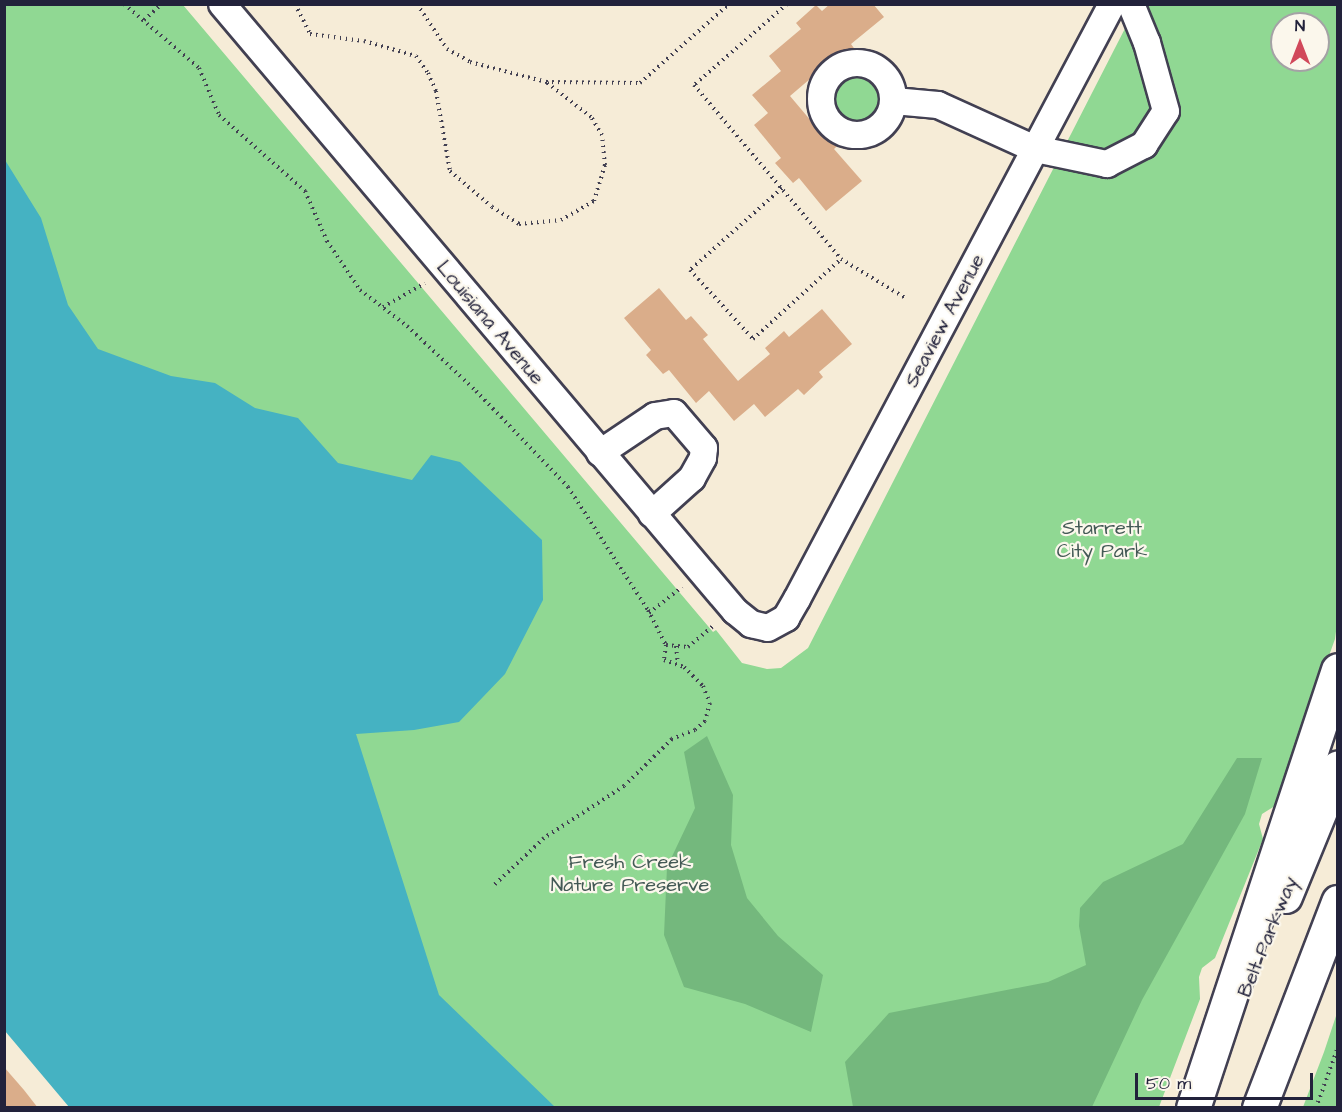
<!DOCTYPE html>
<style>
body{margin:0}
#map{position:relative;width:1342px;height:1112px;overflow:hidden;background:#f6ecd7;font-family:"Architects Daughter",sans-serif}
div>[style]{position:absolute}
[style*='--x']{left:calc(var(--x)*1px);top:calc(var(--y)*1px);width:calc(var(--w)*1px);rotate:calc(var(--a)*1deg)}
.green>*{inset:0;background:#90d893}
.round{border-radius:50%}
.forest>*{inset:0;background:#74b87d}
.water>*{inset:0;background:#45b2c2}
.building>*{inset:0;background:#daad8a}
.path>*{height:4px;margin-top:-2px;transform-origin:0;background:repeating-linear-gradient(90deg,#424052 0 1.5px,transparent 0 6px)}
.roads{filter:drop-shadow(2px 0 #424052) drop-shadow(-2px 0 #424052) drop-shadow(0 2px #424052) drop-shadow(0 -2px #424052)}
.minor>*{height:26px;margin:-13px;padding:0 13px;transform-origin:13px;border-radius:13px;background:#fff}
.minor>.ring{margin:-13px;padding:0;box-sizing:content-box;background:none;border:26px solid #fff;border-radius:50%}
.highway>*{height:33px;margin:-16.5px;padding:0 16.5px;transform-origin:16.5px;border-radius:16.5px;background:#fff}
span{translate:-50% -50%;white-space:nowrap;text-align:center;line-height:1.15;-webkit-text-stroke:4.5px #fbf7ec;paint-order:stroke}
.street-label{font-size:20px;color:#22223b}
.park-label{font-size:20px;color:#435955}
.frame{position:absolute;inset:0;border:6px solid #22223b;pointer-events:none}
.north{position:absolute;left:1270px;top:12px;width:60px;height:60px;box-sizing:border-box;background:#fbf7ec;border:2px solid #a4a2a5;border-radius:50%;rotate:0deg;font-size:16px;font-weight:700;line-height:24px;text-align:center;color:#22223b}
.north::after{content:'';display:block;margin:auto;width:21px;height:27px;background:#d1495b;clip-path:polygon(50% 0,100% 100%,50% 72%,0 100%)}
.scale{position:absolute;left:1135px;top:1073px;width:178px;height:27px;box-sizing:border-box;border:3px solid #22223b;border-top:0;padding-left:8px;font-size:18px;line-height:21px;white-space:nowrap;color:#22223b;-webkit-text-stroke:4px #fbf7ec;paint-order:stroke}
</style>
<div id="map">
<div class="green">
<div style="clip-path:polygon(evenodd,4px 5px,183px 5px,713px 632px,716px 630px,742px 663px,767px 669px,781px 668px,808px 648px,1137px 5px,1337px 5px,1337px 624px,1335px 639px,1275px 806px,1262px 814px,1259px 824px,1263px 839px,1215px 958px,1202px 968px,1199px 977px,1200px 999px,1159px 1107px,512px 1107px,436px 1034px,95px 388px,5px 199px,4px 5px,1282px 24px,1318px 24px,1318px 60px,1282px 60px,1282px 24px)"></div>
<div class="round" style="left:834px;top:78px;width:46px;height:46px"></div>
<div style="clip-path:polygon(1337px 1013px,1337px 1107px,1303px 1107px,1324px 1052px)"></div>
</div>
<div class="forest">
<div style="clip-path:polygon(707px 736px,733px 795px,731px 845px,747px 898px,778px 936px,823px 975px,811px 1032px,745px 1004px,684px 987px,664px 935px,667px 867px,695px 808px,684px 752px)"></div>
<div style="clip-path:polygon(1237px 758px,1262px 758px,1245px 814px,1142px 1000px,1092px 1107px,853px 1107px,845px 1062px,889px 1013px,1048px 982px,1086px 965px,1079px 926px,1080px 908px,1103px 882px,1183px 844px)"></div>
</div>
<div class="water">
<div style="clip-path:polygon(5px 160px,41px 218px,68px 305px,98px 349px,171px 376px,215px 383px,255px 408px,298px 418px,338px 463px,412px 480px,431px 455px,460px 462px,542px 540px,543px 600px,505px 674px,459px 722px,414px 730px,356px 734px,439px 995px,555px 1107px,69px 1107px,5px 1031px)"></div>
</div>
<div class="building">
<div style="clip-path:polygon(830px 4px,873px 4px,884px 17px,851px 44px,856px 51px,836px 68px,831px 61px,790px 96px,817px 128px,822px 124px,839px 144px,834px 149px,862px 181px,826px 211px,799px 178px,793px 183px,775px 163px,781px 158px,754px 125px,768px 113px,752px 95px,781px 71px,769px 56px,801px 29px,796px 23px,816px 5px,822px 11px)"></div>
<div style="clip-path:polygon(659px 288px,686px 320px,691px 316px,708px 335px,703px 339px,738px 381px,770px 354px,765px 348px,784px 331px,789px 337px,822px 309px,852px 344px,819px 372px,823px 377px,804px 395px,798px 389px,765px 417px,754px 404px,734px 421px,709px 391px,696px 403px,669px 370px,663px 374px,646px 355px,651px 350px,624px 318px)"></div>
<div style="clip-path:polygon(4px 1067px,24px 1090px,38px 1108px,4px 1108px)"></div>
</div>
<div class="path">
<div style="--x:124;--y:4;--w:99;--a:40.5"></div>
<div style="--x:199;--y:68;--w:51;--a:66.9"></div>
<div style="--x:219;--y:115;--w:115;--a:41.5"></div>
<div style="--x:305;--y:191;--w:55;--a:66.3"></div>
<div style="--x:327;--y:241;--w:59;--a:56"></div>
<div style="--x:360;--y:290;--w:59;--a:37.5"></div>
<div style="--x:407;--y:326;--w:95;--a:43.3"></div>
<div style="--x:476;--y:391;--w:133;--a:46.2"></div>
<div style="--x:568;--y:487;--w:147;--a:57"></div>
<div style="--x:648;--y:610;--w:39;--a:63"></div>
<div style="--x:666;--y:645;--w:15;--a:98"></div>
<div style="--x:664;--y:660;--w:21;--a:19"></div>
<div style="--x:684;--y:667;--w:27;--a:45"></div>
<div style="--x:703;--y:686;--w:18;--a:68"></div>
<div style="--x:710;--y:703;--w:19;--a:106"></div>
<div style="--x:705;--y:721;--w:13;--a:138"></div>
<div style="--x:695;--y:730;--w:25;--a:159"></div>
<div style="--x:672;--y:739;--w:67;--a:135.6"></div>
<div style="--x:624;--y:786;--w:95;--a:147"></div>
<div style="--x:544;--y:838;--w:70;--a:136.7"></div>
<div style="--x:295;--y:4;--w:34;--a:63"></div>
<div style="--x:310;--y:34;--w:54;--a:7.4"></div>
<div style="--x:364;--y:41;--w:54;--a:16.1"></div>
<div style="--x:416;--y:56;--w:21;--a:55"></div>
<div style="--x:428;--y:73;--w:20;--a:66"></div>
<div style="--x:436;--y:91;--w:81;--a:80.1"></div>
<div style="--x:450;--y:171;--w:55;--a:40.6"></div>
<div style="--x:492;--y:207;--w:32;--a:32"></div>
<div style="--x:519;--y:224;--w:42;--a:-5.4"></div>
<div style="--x:561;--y:220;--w:38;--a:-30"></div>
<div style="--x:594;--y:201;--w:38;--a:-73"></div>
<div style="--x:605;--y:165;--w:30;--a:-96"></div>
<div style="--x:602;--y:135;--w:21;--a:-121"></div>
<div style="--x:591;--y:117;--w:57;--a:-142.1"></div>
<div style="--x:417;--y:4;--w:54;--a:56.3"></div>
<div style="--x:447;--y:49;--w:26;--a:29"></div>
<div style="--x:470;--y:62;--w:79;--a:14.7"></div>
<div style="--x:546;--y:82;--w:94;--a:0.6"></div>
<div style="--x:640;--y:83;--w:119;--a:-41.6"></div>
<div style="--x:787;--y:4;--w:123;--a:138.9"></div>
<div style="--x:694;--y:85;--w:228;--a:49.8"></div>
<div style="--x:841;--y:259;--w:77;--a:31.2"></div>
<div style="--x:144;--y:20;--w:24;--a:-42"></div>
<div style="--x:782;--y:188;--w:123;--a:138.3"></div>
<div style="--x:690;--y:270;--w:93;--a:47.6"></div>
<div style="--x:753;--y:339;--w:119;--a:-42.3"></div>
<div style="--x:383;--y:307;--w:48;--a:-29.7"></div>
<div style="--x:649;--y:613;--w:42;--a:-38.2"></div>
<div style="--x:666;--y:645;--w:22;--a:5"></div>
<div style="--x:688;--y:647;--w:34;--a:-40"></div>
<div style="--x:676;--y:646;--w:18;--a:84"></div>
<div style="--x:1316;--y:1108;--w:65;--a:-70.2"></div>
</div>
<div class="roads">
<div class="minor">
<div style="--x:222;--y:4;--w:795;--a:49.8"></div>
<div style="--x:735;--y:611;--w:21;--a:39"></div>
<div style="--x:751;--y:624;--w:17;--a:13"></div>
<div style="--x:768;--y:628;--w:21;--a:-29"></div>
<div style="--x:786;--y:618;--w:22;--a:-60"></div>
<div style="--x:797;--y:599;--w:673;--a:-62.1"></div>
<div class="ring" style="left:821px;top:63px;width:46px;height:46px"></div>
<div style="--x:894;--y:101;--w:44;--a:5.2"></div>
<div style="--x:938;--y:105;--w:107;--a:24.4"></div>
<div style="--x:1035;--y:149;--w:74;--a:11.8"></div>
<div style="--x:1107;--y:164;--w:42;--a:-27.2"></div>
<div style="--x:1144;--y:145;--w:40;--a:-57.1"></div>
<div style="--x:1166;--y:111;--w:71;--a:-105.6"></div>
<div style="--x:1147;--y:43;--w:42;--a:-112.3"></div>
<div style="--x:600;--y:453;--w:66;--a:-33.9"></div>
<div style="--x:655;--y:416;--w:19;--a:-9"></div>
<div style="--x:674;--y:413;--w:46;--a:49.4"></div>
<div style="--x:704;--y:448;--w:10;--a:96"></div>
<div style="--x:703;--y:458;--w:23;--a:119"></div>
<div style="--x:692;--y:478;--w:54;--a:138"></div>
</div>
<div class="highway">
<div style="--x:1285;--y:896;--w:139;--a:-67.7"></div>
<div style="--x:1193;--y:1108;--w:461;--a:-71.7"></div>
<div style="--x:1259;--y:1108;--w:221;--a:-69"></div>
</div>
</div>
<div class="street-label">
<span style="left:945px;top:321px;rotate:-62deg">Seaview Avenue</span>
<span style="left:490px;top:323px;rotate:50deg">Louisiana Avenue</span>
<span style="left:1268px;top:937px;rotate:-68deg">Belt Parkway</span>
</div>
<div class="park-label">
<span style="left:1102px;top:540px">Starrett<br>City Park</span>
<span style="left:630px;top:874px">Fresh Creek<br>Nature Preserve</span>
</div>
<div class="frame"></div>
<div class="north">N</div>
<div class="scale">50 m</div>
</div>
